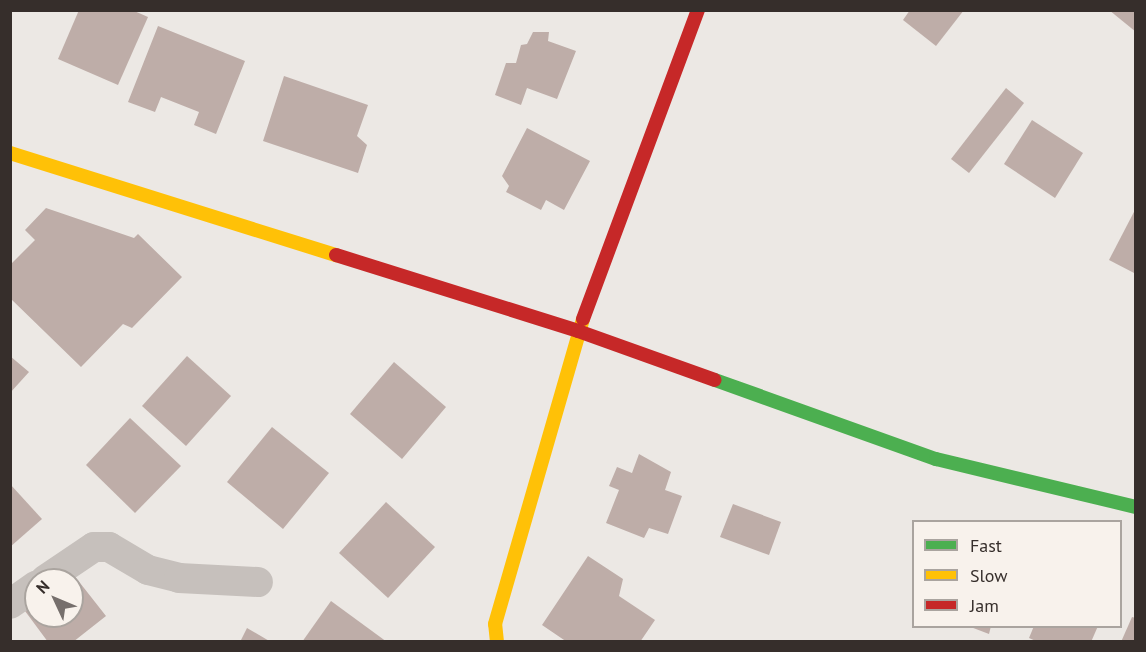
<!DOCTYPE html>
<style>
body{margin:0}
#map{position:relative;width:1146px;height:652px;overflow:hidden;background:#ece8e4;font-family:"PT Sans",sans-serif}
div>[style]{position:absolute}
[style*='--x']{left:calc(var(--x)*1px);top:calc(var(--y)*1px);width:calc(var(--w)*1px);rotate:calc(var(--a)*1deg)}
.building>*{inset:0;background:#beada8}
.street>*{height:30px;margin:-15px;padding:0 15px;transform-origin:15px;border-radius:15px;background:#c6c0bc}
.fast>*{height:14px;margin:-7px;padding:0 7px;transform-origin:7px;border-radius:7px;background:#4caf50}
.slow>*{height:14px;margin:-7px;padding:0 7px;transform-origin:7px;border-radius:7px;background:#ffc107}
.jam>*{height:14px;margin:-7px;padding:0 7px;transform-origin:7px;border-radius:7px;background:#c62828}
span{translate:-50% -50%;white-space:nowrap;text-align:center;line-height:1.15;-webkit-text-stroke:4.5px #f8f2ec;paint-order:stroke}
.frame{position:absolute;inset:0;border:12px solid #362e2b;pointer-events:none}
.legend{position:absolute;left:912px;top:520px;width:210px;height:108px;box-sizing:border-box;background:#f8f2ec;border:2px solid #aaa49f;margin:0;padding:8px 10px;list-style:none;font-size:18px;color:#362e2b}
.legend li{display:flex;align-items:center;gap:12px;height:30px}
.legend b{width:30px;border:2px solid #aaa49f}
.north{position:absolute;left:24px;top:568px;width:60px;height:60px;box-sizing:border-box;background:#f8f2ec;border:2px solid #aaa49f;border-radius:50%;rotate:314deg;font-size:16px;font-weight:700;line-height:24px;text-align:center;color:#362e2b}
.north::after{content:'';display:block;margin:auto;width:21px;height:27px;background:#766f6c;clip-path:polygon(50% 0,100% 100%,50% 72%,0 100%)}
</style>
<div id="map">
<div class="building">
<div style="clip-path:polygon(79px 10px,132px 10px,148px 17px,118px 85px,58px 59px)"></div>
<div style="clip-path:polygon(910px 10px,964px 10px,936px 46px,903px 20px)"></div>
<div style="clip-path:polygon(1109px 10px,1136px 10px,1136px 32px)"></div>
<div style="clip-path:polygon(158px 26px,245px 61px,216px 134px,194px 125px,199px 112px,161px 97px,155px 112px,128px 102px)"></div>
<div style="clip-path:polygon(533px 32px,549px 32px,548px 41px,576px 51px,557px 99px,527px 88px,521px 105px,495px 95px,506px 63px,516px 63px,521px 45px,527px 44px)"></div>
<div style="clip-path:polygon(284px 76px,368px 105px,357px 136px,367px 145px,358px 173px,263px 141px)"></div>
<div style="clip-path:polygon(1006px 88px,1024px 103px,969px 173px,951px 159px)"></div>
<div style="clip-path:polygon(1032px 120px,1083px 153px,1055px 198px,1004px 164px)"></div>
<div style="clip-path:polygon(527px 128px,590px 161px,564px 210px,546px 200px,541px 210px,506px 192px,509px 186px,502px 176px)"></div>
<div style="clip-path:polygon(46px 208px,134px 238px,138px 234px,182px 277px,132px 328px,123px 324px,81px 367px,10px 298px,10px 265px,35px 240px,25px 230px)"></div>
<div style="clip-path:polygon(1136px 208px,1136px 274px,1109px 260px)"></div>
<div style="clip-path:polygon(10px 356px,29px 372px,10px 393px)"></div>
<div style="clip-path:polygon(187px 356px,231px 396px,186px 446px,142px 406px)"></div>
<div style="clip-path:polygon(394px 362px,446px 407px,402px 459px,350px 414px)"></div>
<div style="clip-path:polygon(130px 418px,181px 466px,135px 513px,86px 465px)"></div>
<div style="clip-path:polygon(272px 427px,329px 473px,283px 529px,227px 482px)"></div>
<div style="clip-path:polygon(639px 454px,671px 472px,665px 490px,682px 496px,668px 534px,649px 528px,644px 538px,606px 523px,619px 490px,609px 486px,617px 467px,632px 473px)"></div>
<div style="clip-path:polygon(10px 484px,42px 519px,10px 547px)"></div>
<div style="clip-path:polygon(386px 502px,435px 547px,388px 598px,339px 553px)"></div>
<div style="clip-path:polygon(733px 504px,781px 522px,769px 555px,720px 537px)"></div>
<div style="clip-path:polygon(588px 556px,623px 579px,619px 596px,655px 620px,640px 642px,567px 642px,542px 625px)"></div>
<div style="clip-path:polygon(73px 574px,106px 616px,73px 642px,48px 642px,25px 611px,36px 602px,36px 616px,72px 616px,72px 580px,65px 580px)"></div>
<div style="clip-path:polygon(331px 601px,387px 642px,302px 642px)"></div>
<div style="clip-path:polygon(1132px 617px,1136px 618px,1136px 642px,1121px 642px)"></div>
<div style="clip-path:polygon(968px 626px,991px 626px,989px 634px)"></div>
<div style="clip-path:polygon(1034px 626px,1098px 626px,1091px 642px,1038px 642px,1029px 638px)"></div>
<div style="clip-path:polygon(247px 628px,271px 642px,240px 642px)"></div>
</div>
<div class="street">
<div style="--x:45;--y:580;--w:59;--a:-34"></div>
<div style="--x:94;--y:547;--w:15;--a:0"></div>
<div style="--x:109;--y:547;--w:45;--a:30.5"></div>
<div style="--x:148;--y:570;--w:32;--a:14"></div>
<div style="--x:179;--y:578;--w:79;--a:2.9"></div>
<div style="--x:10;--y:604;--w:32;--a:-35"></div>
</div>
<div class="fast">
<div style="--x:715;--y:380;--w:235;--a:19.7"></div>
<div style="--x:936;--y:459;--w:206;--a:13.5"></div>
</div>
<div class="slow">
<div style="--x:10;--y:153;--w:342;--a:17.4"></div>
<div style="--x:497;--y:642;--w:18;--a:-96"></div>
<div style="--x:495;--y:624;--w:317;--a:-73.9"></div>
</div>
<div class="jam">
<div style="--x:336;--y:255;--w:254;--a:17.4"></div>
<div style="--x:578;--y:331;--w:145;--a:19.7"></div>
<div style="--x:583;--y:319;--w:330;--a:-69.6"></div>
</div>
<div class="frame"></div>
<ul class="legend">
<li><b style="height:8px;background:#4caf50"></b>Fast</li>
<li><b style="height:8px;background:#ffc107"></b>Slow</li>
<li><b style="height:8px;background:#c62828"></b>Jam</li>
</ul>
<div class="north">N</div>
</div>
